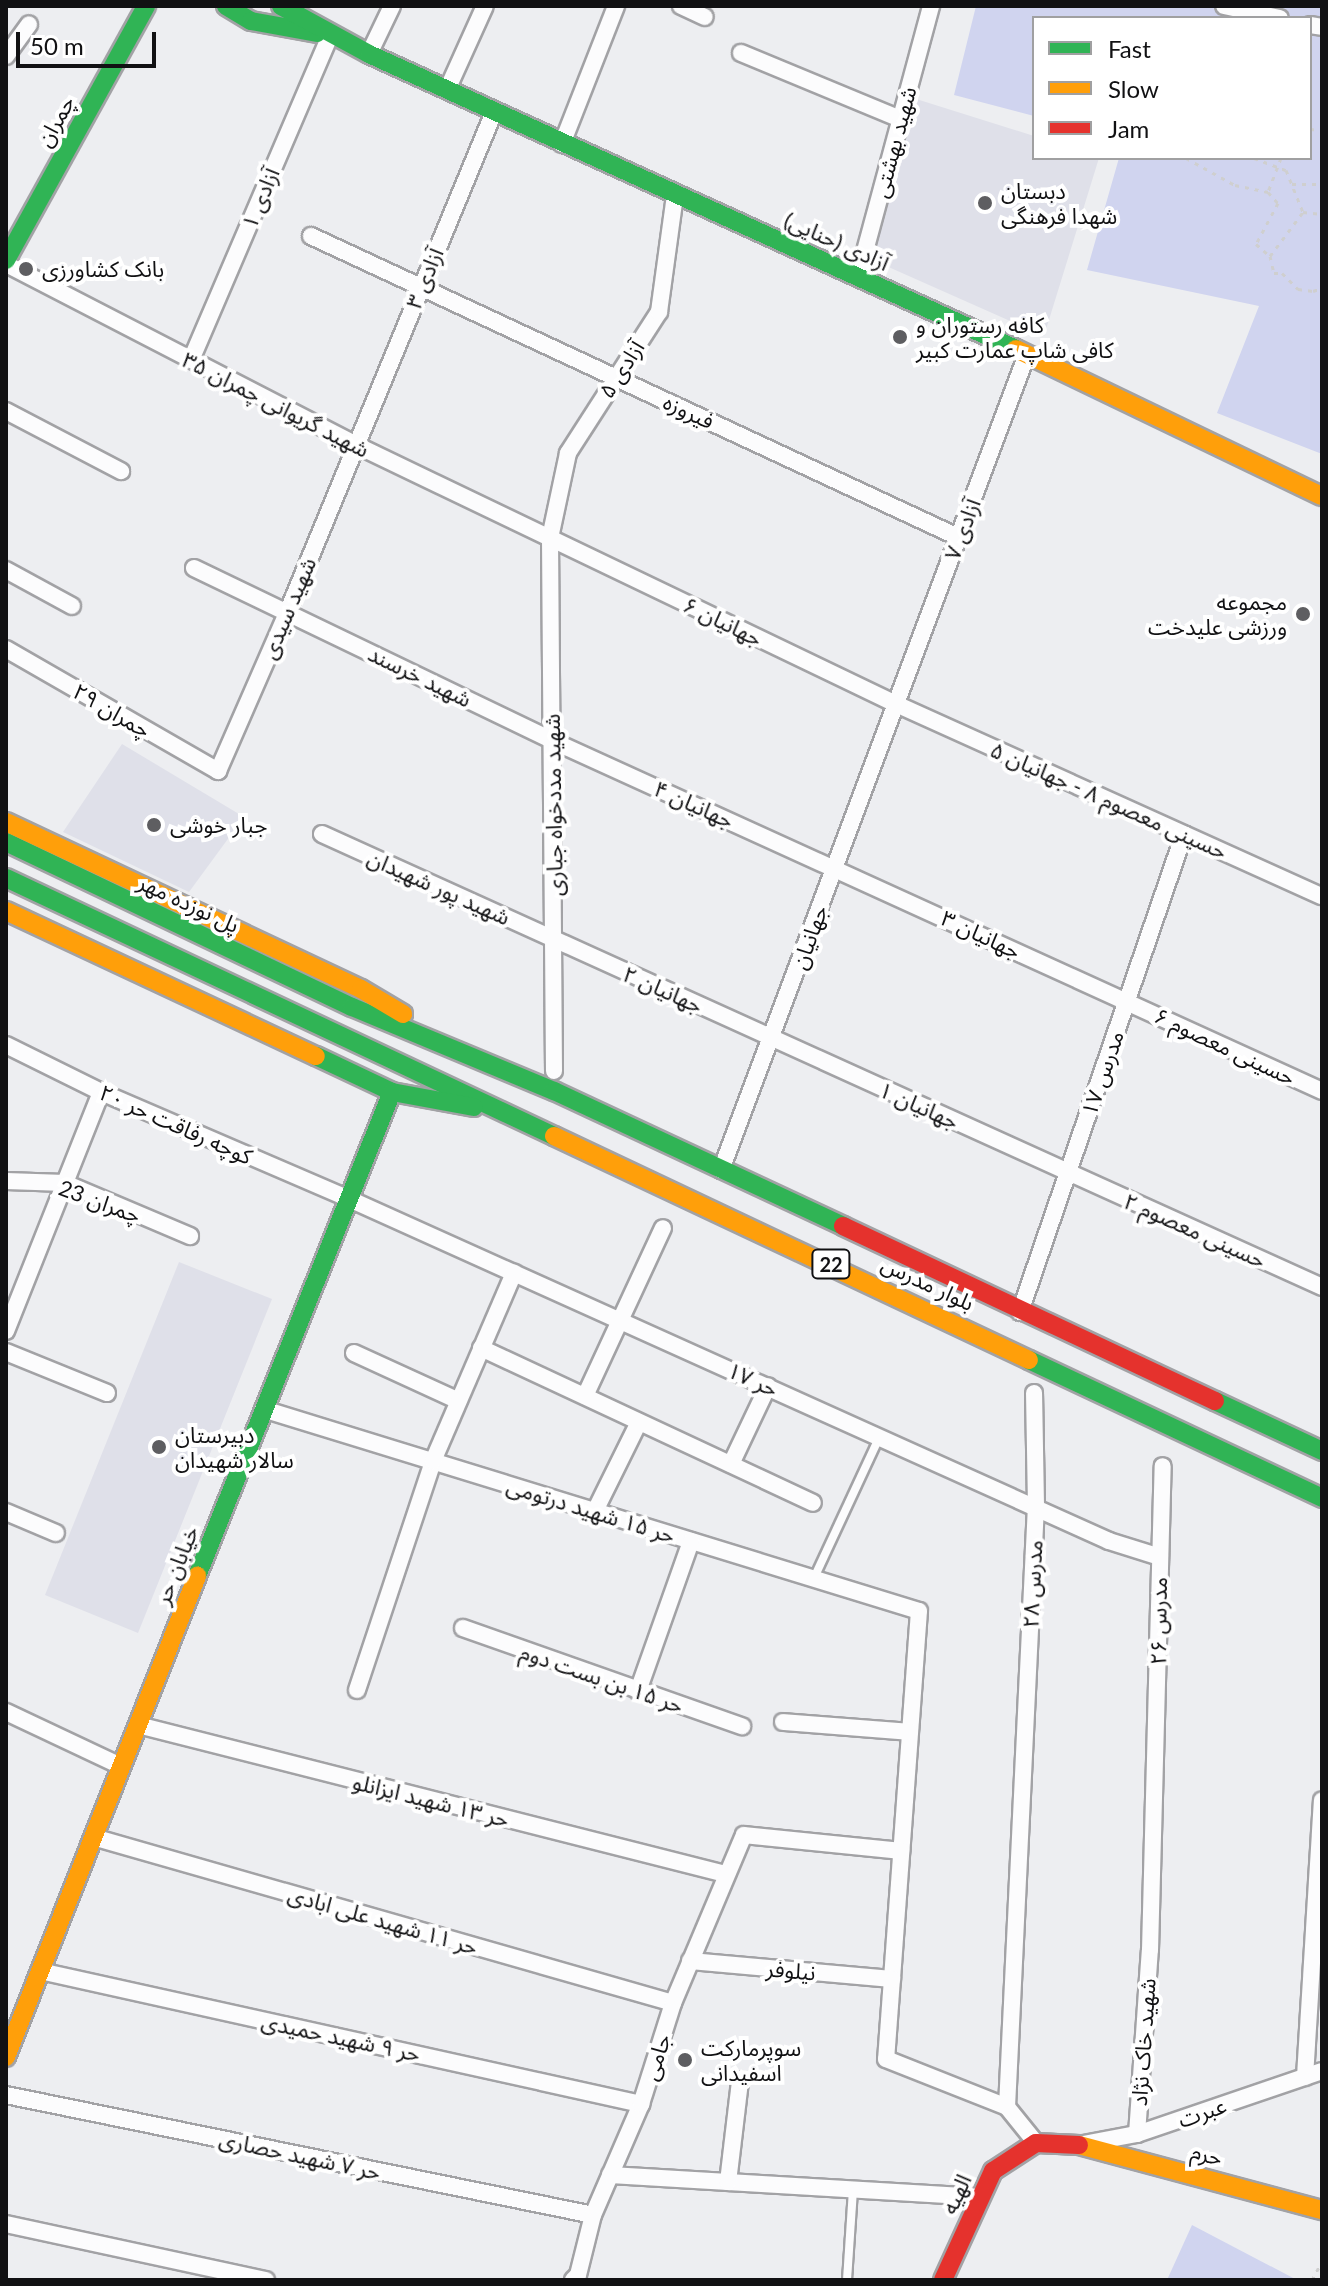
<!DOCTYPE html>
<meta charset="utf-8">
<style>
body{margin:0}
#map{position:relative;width:1328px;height:2286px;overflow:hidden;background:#edeef1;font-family:Lato,"Noto Sans Arabic",sans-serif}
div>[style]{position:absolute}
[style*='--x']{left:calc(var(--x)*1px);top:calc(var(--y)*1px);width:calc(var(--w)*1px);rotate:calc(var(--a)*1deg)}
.built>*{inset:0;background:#dfe0e9}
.green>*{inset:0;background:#d0d4ef}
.path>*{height:3px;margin-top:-1.5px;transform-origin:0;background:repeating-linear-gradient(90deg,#cfcfcf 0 4px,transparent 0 10px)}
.roads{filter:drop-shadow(2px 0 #a2a2a5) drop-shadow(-2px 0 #a2a2a5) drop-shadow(0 2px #a2a2a5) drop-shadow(0 -2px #a2a2a5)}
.lane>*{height:8px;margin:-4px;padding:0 4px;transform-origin:4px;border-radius:4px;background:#fcfcfd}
.street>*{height:16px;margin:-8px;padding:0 8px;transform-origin:8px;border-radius:8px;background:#fcfcfd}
.fast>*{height:18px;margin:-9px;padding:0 9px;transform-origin:9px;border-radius:9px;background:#30b455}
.slow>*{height:18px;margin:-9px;padding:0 9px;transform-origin:9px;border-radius:9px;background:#ff9f0a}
.jam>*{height:18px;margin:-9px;padding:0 9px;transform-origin:9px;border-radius:9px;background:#e5322d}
.dots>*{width:22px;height:22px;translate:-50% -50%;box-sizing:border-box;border:4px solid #fff;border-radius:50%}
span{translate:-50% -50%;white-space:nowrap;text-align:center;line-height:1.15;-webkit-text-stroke:8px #fff;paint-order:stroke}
.shield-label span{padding:2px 6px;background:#fff;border:2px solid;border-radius:6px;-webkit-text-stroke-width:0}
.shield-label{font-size:20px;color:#111113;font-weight:700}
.street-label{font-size:22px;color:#111113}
.poi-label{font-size:22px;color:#111113}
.left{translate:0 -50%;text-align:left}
.right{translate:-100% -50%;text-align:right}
.frame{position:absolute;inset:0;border:8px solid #111113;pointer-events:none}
.legend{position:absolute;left:1032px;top:16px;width:280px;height:144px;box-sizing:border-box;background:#fff;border:2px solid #a0a0a1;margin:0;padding:10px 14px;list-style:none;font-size:24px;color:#111113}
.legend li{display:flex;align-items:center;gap:16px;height:40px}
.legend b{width:40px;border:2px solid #a0a0a1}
.scale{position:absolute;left:16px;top:32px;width:140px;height:36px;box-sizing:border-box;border:4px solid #111113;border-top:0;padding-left:10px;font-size:24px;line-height:28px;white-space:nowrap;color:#111113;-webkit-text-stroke:6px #fff;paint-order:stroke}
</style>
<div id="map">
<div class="built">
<div style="clip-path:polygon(913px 98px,1034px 136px,1034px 158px,1099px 158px,1044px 336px,884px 265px,872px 247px)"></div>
<div style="clip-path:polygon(122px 744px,244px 817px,189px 892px,63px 832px)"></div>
<div style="clip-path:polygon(179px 1262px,272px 1299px,138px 1633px,45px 1595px)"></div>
</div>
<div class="green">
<div style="clip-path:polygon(976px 6px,1322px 6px,1322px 454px,1217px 413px,1259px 306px,1087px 270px,1119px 158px,1310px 158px,1310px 18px,1034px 18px,1034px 116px,954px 95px)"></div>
<div style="clip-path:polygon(1192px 2225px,1297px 2280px,1167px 2280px)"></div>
</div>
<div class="path">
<div style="--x:1310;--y:129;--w:12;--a:5"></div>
<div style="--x:1186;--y:158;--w:56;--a:28.9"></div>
<div style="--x:1235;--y:185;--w:34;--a:12"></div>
<div style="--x:1254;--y:158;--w:34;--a:21"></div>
<div style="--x:1286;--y:170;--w:45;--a:68"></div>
<div style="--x:1303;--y:212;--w:19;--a:6"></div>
<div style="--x:1281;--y:158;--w:36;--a:111"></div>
<div style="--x:1268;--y:192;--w:15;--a:48"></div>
<div style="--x:1278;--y:203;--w:47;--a:118.2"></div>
<div style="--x:1256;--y:244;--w:18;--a:41"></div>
<div style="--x:1270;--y:256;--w:17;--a:77"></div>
<div style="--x:1274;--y:273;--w:8;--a:0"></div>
<div style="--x:1282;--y:273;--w:23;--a:45"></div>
<div style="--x:1298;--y:289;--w:15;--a:8"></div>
<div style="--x:1313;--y:291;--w:9;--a:-18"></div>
<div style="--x:1292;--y:184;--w:30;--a:0"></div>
<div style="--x:1270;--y:256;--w:55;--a:-53.1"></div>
<div style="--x:1312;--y:2280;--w:21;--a:-62"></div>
</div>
<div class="roads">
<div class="lane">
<div style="--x:814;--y:1578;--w:154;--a:-65.1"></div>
<div style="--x:847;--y:2280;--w:90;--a:-86.2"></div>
</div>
<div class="street">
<div style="--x:681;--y:6;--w:26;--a:25"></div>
<div style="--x:1224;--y:6;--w:57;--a:12.1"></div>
<div style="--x:1310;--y:25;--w:12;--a:9"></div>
<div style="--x:741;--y:53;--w:172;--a:22.5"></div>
<div style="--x:369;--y:54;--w:53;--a:-64.4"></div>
<div style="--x:6;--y:56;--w:39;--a:-54"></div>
<div style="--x:447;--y:90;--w:92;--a:-65.7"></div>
<div style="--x:562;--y:144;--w:148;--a:-68.6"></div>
<div style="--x:311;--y:236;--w:714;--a:24.95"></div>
<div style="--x:6;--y:264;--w:392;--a:27.3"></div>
<div style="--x:354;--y:444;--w:601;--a:25.63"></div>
<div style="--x:896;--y:704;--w:467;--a:24.3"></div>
<div style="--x:858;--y:277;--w:281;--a:-74.9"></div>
<div style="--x:191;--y:360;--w:353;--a:-66.8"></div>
<div style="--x:6;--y:411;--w:130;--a:27.6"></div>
<div style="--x:194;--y:568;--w:399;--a:25.7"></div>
<div style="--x:553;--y:741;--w:845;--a:24.47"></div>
<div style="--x:6;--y:570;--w:75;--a:28.6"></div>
<div style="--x:6;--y:649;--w:245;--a:29.9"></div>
<div style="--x:218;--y:771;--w:175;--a:-66.4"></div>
<div style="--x:288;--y:611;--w:540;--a:-67.57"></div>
<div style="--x:322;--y:834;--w:1098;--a:24.37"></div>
<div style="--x:6;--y:1045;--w:106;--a:26.3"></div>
<div style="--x:101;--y:1092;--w:268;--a:23.3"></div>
<div style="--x:347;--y:1198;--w:836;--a:24.23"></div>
<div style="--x:1109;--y:1541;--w:53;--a:17.4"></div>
<div style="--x:554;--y:1071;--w:533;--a:-90.43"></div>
<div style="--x:550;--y:538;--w:87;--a:-78"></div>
<div style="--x:568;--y:453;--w:168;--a:-57.2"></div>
<div style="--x:659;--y:312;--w:118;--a:-82.2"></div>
<div style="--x:721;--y:1170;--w:871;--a:-69.44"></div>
<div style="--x:6;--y:1181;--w:59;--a:1.9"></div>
<div style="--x:65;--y:1183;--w:136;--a:23"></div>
<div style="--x:1020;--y:1312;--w:505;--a:-71.06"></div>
<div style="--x:6;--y:1331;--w:257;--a:-68.3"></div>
<div style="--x:481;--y:1348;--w:366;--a:25"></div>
<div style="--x:6;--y:1352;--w:109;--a:22.1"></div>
<div style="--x:354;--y:1353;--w:115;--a:24.6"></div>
<div style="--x:585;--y:1396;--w:185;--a:-65.1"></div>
<div style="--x:263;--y:1409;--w:686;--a:17.12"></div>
<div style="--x:919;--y:1611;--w:449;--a:94.2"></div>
<div style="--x:886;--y:2059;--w:130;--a:21.6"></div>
<div style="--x:1007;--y:2107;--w:46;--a:51.1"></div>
<div style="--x:731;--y:1464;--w:86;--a:-64.6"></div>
<div style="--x:595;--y:1511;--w:99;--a:-63.7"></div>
<div style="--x:6;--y:1512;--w:54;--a:22.8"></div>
<div style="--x:463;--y:1628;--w:296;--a:19.4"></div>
<div style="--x:357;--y:1690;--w:241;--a:-71.6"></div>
<div style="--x:433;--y:1461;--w:205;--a:-66.7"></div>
<div style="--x:638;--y:1691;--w:159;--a:-70.5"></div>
<div style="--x:6;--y:1712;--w:127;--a:25.2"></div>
<div style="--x:783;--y:1722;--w:127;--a:4.5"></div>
<div style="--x:138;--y:1725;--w:606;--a:14.24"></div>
<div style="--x:93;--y:1837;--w:603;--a:15.97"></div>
<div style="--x:690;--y:1961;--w:203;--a:5.1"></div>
<div style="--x:40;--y:1971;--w:616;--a:12.48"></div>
<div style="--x:1305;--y:2077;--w:277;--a:-86.5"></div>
<div style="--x:6;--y:2095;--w:599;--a:11.55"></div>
<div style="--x:1007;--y:2107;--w:602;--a:-87.24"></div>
<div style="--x:1036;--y:1506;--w:113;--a:-91"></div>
<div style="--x:1137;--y:2134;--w:184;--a:-86"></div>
<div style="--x:1150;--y:1950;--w:484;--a:-88.5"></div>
<div style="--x:1083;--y:2144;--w:55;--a:-10.5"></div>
<div style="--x:1137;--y:2134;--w:195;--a:-18.8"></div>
<div style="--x:610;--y:2175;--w:371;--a:3.4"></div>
<div style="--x:728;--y:2182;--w:102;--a:-83.2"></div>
<div style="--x:6;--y:2224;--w:266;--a:12.2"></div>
<div style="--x:573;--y:2280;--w:7;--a:-45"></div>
<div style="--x:578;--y:2275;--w:62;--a:-76"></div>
<div style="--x:593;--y:2215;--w:121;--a:-66.6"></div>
<div style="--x:641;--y:2104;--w:106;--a:-72.4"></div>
<div style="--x:673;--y:2003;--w:182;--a:-67.1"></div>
<div style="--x:744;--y:1835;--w:158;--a:5.8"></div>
</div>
<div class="fast">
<div style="--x:226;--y:6;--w:29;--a:31"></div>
<div style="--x:251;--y:21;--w:67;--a:10.3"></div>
<div style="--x:281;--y:6;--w:100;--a:28.6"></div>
<div style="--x:369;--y:54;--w:711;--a:24.51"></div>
<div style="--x:6;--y:260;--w:290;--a:-61.1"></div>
<div style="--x:6;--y:842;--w:383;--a:25.5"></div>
<div style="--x:352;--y:1007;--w:219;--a:22.6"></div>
<div style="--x:554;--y:1091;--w:319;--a:25"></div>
<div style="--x:6;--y:878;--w:606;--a:25.21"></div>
<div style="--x:316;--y:1056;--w:84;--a:25.3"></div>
<div style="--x:392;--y:1092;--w:83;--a:10.4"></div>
<div style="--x:1029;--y:1360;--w:324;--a:25.2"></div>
<div style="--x:1215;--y:1401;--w:118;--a:25"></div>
<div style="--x:197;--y:1576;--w:522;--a:-68.06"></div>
</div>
<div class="slow">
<div style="--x:1016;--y:349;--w:339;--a:25.7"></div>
<div style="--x:6;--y:822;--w:392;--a:25.2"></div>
<div style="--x:361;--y:989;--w:49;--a:30.8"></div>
<div style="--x:6;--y:911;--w:342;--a:25.1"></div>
<div style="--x:554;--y:1136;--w:525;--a:25.25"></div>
<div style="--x:6;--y:2057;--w:518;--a:-68.34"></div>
<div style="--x:1079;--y:2145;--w:252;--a:15"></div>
</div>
<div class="jam">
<div style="--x:843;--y:1226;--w:411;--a:25.2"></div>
<div style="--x:943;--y:2280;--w:120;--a:-65.4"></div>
<div style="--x:993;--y:2171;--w:51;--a:-33.1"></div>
<div style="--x:1036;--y:2143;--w:43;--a:2.7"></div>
</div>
</div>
<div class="dots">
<div style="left:985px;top:203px;background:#5e5e61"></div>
<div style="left:26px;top:269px;background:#5e5e61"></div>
<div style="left:900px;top:337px;background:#5e5e61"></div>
<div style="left:1303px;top:614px;background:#5e5e61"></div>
<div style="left:154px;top:825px;background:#5e5e61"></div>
<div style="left:159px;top:1447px;background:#5e5e61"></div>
<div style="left:685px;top:2060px;background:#5e5e61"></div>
</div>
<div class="shield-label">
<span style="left:831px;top:1264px">22</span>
</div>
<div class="street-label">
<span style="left:55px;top:121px;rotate:-61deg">چمران</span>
<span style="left:894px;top:142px;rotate:-75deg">شهید بهشتی</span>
<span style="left:260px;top:198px;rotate:-67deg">آزادی ۱</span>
<span style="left:837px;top:241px;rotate:24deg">آزادی (حنایی)</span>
<span style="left:424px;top:278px;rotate:-67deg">آزادی ۳</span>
<span style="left:621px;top:369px;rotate:-57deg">آزادی ۵</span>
<span style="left:276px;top:404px;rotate:27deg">شهید گریوانی چمران ۳۵</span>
<span style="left:689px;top:411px;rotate:25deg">فیروزه</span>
<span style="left:962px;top:529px;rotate:-69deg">آزادی ۷</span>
<span style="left:288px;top:608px;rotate:-67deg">شهید سیدی</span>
<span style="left:723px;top:621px;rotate:26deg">جهانیان ۶</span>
<span style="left:420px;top:676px;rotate:26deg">شهید خرسند</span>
<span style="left:112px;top:710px;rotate:30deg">چمران ۲۹</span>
<span style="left:1109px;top:800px;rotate:24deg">حسینی معصوم ۸ - جهانیان ۵</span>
<span style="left:694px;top:804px;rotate:24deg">جهانیان ۴</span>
<span style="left:553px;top:805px;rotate:-91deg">شهید مددخواه جباری</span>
<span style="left:439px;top:887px;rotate:24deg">شهید پور شهیدان</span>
<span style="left:189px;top:903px;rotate:25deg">پل نوزده مهر</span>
<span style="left:981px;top:934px;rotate:25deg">جهانیان ۳</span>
<span style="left:809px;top:937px;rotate:-70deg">جهانیان</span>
<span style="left:663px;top:989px;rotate:24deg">جهانیان ۲</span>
<span style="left:1225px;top:1046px;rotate:25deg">حسینی معصوم ۶</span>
<span style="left:1102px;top:1073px;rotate:-71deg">مدرس ۱۷</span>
<span style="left:919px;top:1105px;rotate:24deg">جهانیان ۱</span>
<span style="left:176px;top:1124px;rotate:24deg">کوچه رفاقت حر ۲۰</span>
<span style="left:100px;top:1201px;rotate:20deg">چمران 23</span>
<span style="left:1195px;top:1230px;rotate:24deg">حسینی معصوم ۲</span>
<span style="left:928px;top:1283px;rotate:25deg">بلوار مدرس</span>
<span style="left:753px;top:1379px;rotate:24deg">حر ۱۷</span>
<span style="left:591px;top:1510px;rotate:17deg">حر ۱۵ شهید درتومی</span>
<span style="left:176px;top:1565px;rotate:-68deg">خیابان حر</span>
<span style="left:1032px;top:1584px;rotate:-87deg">مدرس ۲۸</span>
<span style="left:1158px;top:1621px;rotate:-89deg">مدرس ۲۶</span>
<span style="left:602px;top:1678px;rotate:19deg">حر ۱۵ بن بست دوم</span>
<span style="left:431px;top:1800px;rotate:14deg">حر ۱۳ شهید ایزانلو</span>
<span style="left:383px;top:1920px;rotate:16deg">حر ۱۱ شهید علی ابادی</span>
<span style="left:791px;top:1970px;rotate:5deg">نیلوفر</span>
<span style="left:341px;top:2037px;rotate:12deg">حر ۹ شهید حمیدی</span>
<span style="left:1143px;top:2042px;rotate:-86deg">شهید خاک نژاد</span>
<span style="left:656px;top:2057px;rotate:-72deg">جامی</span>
<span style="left:1202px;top:2112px;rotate:-19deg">عبرت</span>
<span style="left:1207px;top:2154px;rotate:15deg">حرم</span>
<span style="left:300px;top:2155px;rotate:12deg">حر ۷ شهید حصاری</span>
<span style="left:956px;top:2194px;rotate:-65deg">الهیه</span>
</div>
<div class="poi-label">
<span class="left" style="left:1001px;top:203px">دبستان<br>شهدا فرهنگی</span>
<span class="left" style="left:42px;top:269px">بانک کشاورزی</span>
<span class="left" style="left:916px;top:337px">کافه رستوران و<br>کافی شاپ عمارت کبیر</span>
<span class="right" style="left:1287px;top:614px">مجموعه<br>ورزشی علیدخت</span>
<span class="left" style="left:170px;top:825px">جبار خوشی</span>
<span class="left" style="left:175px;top:1447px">دبیرستان<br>سالار شهیدان</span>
<span class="left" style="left:701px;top:2060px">سوپرمارکت<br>اسفیدانی</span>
</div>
<div class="frame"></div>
<ul class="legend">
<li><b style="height:10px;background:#30b455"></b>Fast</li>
<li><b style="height:10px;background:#ff9f0a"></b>Slow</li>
<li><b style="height:10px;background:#e5322d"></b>Jam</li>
</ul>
<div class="scale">50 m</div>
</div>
